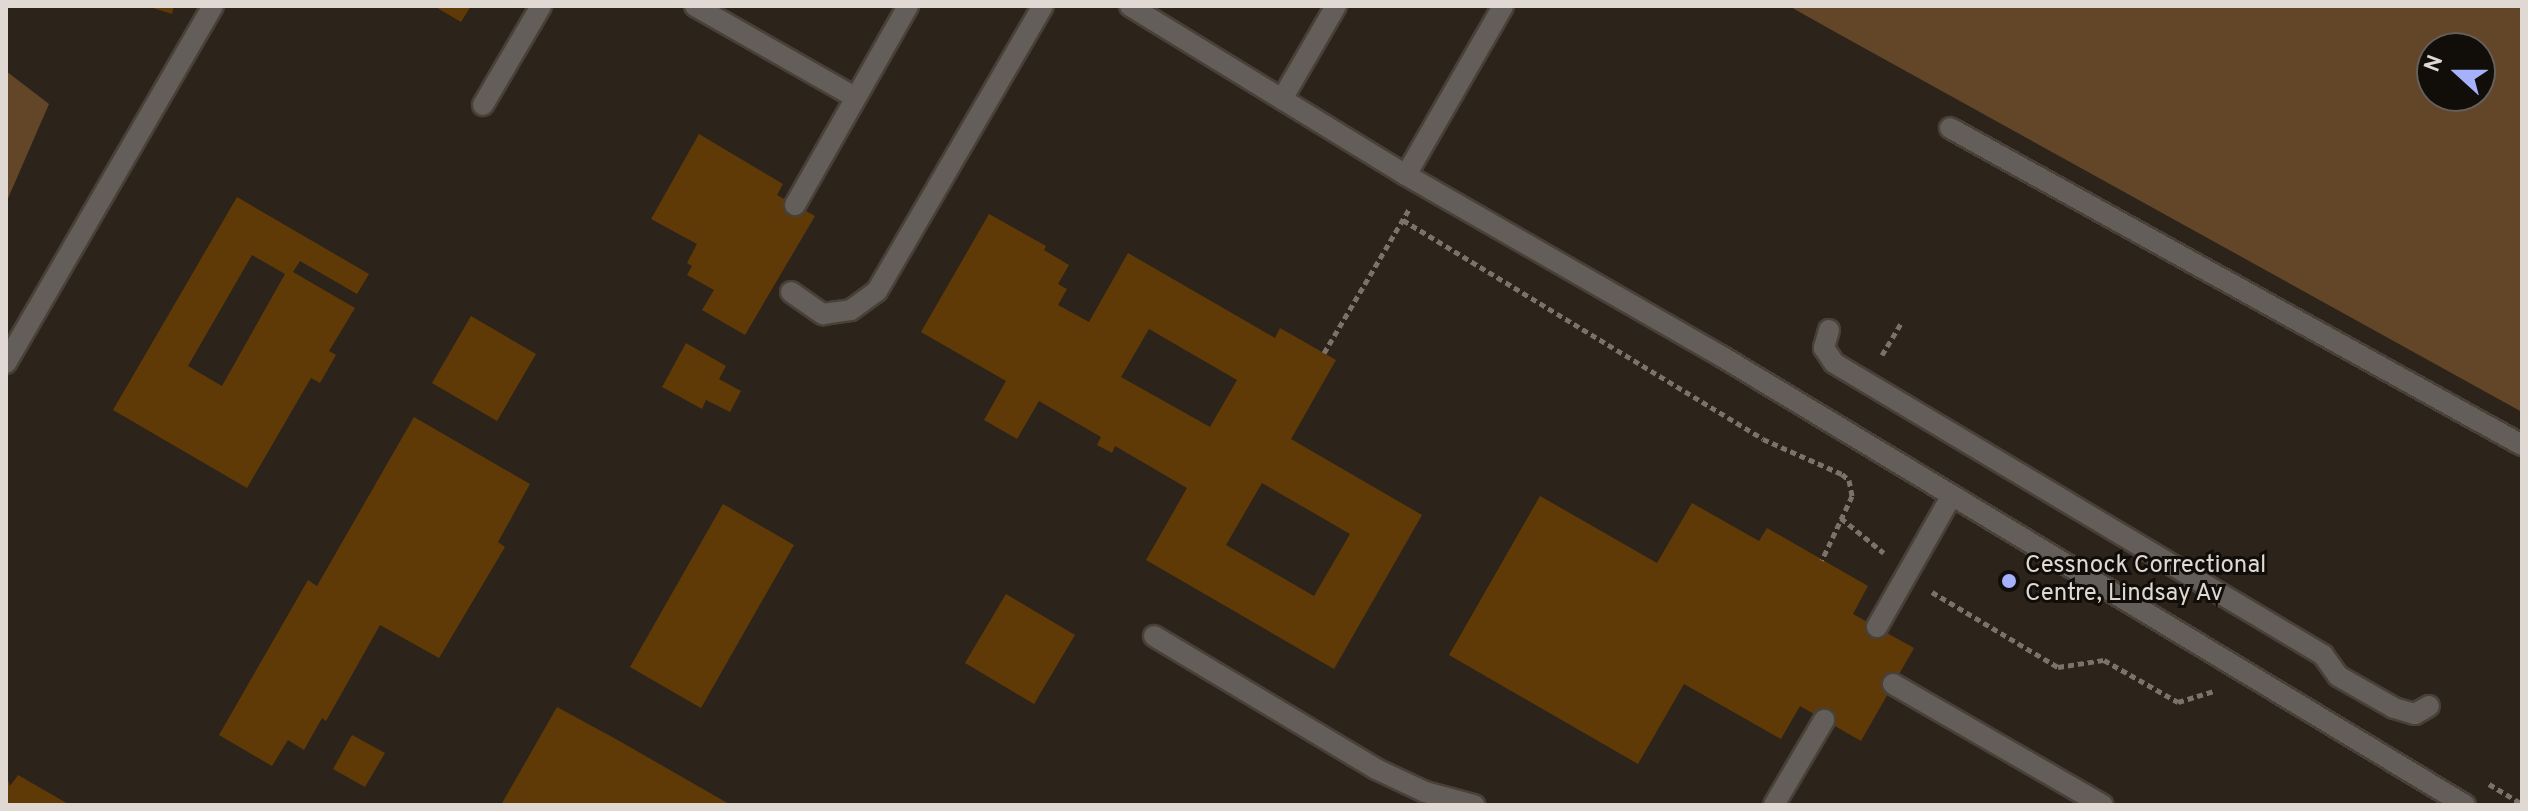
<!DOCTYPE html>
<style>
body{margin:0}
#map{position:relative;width:2528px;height:811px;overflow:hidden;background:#2c231a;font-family:Overpass,sans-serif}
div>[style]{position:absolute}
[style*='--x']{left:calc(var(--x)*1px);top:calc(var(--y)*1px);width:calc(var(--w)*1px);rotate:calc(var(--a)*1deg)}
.green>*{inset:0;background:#634628}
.building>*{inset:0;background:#603a06}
.path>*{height:5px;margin-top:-2.5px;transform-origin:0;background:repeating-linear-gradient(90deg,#7a726b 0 6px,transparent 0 10px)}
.roads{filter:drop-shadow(2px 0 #494038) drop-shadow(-2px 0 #494038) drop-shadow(0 2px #494038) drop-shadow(0 -2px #494038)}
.lane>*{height:20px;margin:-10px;padding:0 10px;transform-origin:10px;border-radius:10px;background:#635e59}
.street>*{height:20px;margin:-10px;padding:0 10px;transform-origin:10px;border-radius:10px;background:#635e59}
.dots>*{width:22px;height:22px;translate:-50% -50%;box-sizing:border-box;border:4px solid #110d09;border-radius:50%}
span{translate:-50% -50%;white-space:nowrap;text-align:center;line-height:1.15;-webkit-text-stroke:6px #110d09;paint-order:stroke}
.poi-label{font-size:24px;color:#e0d9d3}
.left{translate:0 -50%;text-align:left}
.frame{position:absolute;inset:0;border:8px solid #e0d9d3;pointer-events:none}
.north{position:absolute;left:2416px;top:32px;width:80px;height:80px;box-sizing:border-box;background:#110d09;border:2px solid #645f5a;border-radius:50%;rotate:291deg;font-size:22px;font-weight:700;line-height:32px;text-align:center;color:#e0d9d3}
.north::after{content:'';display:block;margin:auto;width:28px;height:36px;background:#a6b1fc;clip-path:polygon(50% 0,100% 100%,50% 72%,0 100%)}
</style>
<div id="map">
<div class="green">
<div style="clip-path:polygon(evenodd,1789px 6px,2522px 6px,2522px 412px,1837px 33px,1789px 6px,2432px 48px,2480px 48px,2480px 96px,2432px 96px,2432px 48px)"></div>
<div style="clip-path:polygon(6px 71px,49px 104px,6px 203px)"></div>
</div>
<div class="building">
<div style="clip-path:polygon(147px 6px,174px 6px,172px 14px)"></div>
<div style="clip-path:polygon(434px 6px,471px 6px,461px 22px)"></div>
<div style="clip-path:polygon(699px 134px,783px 184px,777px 195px,815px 216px,745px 335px,702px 310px,714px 290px,687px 275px,692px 266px,687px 263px,697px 244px,651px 219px)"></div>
<div style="clip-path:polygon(evenodd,237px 197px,369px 274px,357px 294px,300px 261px,293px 272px,355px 308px,329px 351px,336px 355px,320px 383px,311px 378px,247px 488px,113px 410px,237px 197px,252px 255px,285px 274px,222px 386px,188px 366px,252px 255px)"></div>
<div style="clip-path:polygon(evenodd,989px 214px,1046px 246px,1044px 250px,1069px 265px,1058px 284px,1067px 289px,1058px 305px,1089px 322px,1128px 253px,1275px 338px,1280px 328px,1336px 360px,1291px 439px,1422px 515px,1334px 669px,1146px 560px,1187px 488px,1115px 446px,1112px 453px,1097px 445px,1101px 437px,1039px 401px,1017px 439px,984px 420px,1006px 381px,921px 332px,989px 214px,1149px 329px,1237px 380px,1210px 427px,1121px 377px,1149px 329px,989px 214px,1262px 483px,1350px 534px,1314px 596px,1226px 545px,1262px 483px)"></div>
<div style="clip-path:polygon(471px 316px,536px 354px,497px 421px,432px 383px)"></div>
<div style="clip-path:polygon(686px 343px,726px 366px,719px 379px,741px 391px,730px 412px,706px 400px,702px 409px,662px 387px)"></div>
<div style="clip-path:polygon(414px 417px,530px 484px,498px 542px,505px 547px,439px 658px,380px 625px,326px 721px,322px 718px,304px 750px,288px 740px,272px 766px,219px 735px,308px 580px,317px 586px)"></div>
<div style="clip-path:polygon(1540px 496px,1657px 563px,1692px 503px,1759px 541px,1767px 528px,1868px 586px,1853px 614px,1914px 648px,1861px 741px,1800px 706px,1781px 739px,1684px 684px,1638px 764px,1449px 655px)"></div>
<div style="clip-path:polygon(723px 504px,794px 545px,701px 708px,630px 667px)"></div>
<div style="clip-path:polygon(1006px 594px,1075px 635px,1034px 704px,965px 663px)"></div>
<div style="clip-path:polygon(557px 707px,614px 738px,731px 805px,501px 805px)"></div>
<div style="clip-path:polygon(352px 735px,385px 753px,365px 787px,333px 769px)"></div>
<div style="clip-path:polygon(6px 774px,10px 786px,18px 775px,70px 805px,6px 805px)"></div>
</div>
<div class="path">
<div style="--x:1403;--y:220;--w:421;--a:31.3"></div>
<div style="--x:1763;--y:439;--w:86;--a:23.9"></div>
<div style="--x:1842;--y:474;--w:9;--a:41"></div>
<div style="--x:1849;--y:480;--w:16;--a:79"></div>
<div style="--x:1852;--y:496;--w:71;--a:115.1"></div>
<div style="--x:1324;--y:353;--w:167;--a:-59.4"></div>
<div style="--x:1882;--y:355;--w:39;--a:-59"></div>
<div style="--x:1841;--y:518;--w:55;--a:39.1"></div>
<div style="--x:1932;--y:592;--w:147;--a:30.8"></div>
<div style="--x:2058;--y:667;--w:47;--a:-8.7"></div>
<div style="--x:2104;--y:660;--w:85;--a:29.6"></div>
<div style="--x:2178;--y:702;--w:38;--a:-17"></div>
<div style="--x:2489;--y:784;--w:39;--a:31"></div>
</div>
<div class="roads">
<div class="lane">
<div style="--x:695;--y:6;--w:185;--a:29.7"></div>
<div style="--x:1282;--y:99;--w:108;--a:-59.9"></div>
<div style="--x:483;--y:105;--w:115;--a:-59.6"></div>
<div style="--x:1950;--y:128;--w:654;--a:29"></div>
<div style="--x:1406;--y:175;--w:195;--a:-60.1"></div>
<div style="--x:795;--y:205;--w:229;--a:-60.4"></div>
<div style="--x:791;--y:292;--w:39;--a:35"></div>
<div style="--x:823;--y:314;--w:28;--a:-8"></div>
<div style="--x:851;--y:310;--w:32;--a:-36"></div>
<div style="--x:877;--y:291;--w:330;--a:-59.8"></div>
<div style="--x:1829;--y:330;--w:19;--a:106"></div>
<div style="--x:1824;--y:348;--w:18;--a:56"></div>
<div style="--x:1834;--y:363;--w:570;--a:30.84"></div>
<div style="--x:2323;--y:655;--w:26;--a:54"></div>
<div style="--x:2338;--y:676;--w:64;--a:29.7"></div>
<div style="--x:2394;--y:708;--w:22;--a:16"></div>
<div style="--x:2415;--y:714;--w:16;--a:-30"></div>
<div style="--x:6;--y:363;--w:413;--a:-59.9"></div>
<div style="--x:1877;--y:627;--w:150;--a:-60.4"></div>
<div style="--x:1154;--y:636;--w:259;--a:30.9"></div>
<div style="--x:1376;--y:769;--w:54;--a:25.1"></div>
<div style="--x:1425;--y:792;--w:51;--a:14.9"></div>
<div style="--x:1893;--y:684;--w:242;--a:30"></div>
<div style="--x:1774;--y:805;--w:99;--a:-59.5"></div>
</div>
<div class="street">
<div style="--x:1130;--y:6;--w:324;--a:31.5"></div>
<div style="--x:1406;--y:175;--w:363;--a:29.9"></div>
<div style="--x:1721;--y:356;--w:869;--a:31.11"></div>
</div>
</div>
<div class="dots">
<div style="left:2009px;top:581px;background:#a6b1fc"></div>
</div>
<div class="poi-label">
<span class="left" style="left:2025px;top:581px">Cessnock Correctional<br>Centre, Lindsay Av</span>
</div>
<div class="frame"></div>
<div class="north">N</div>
</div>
